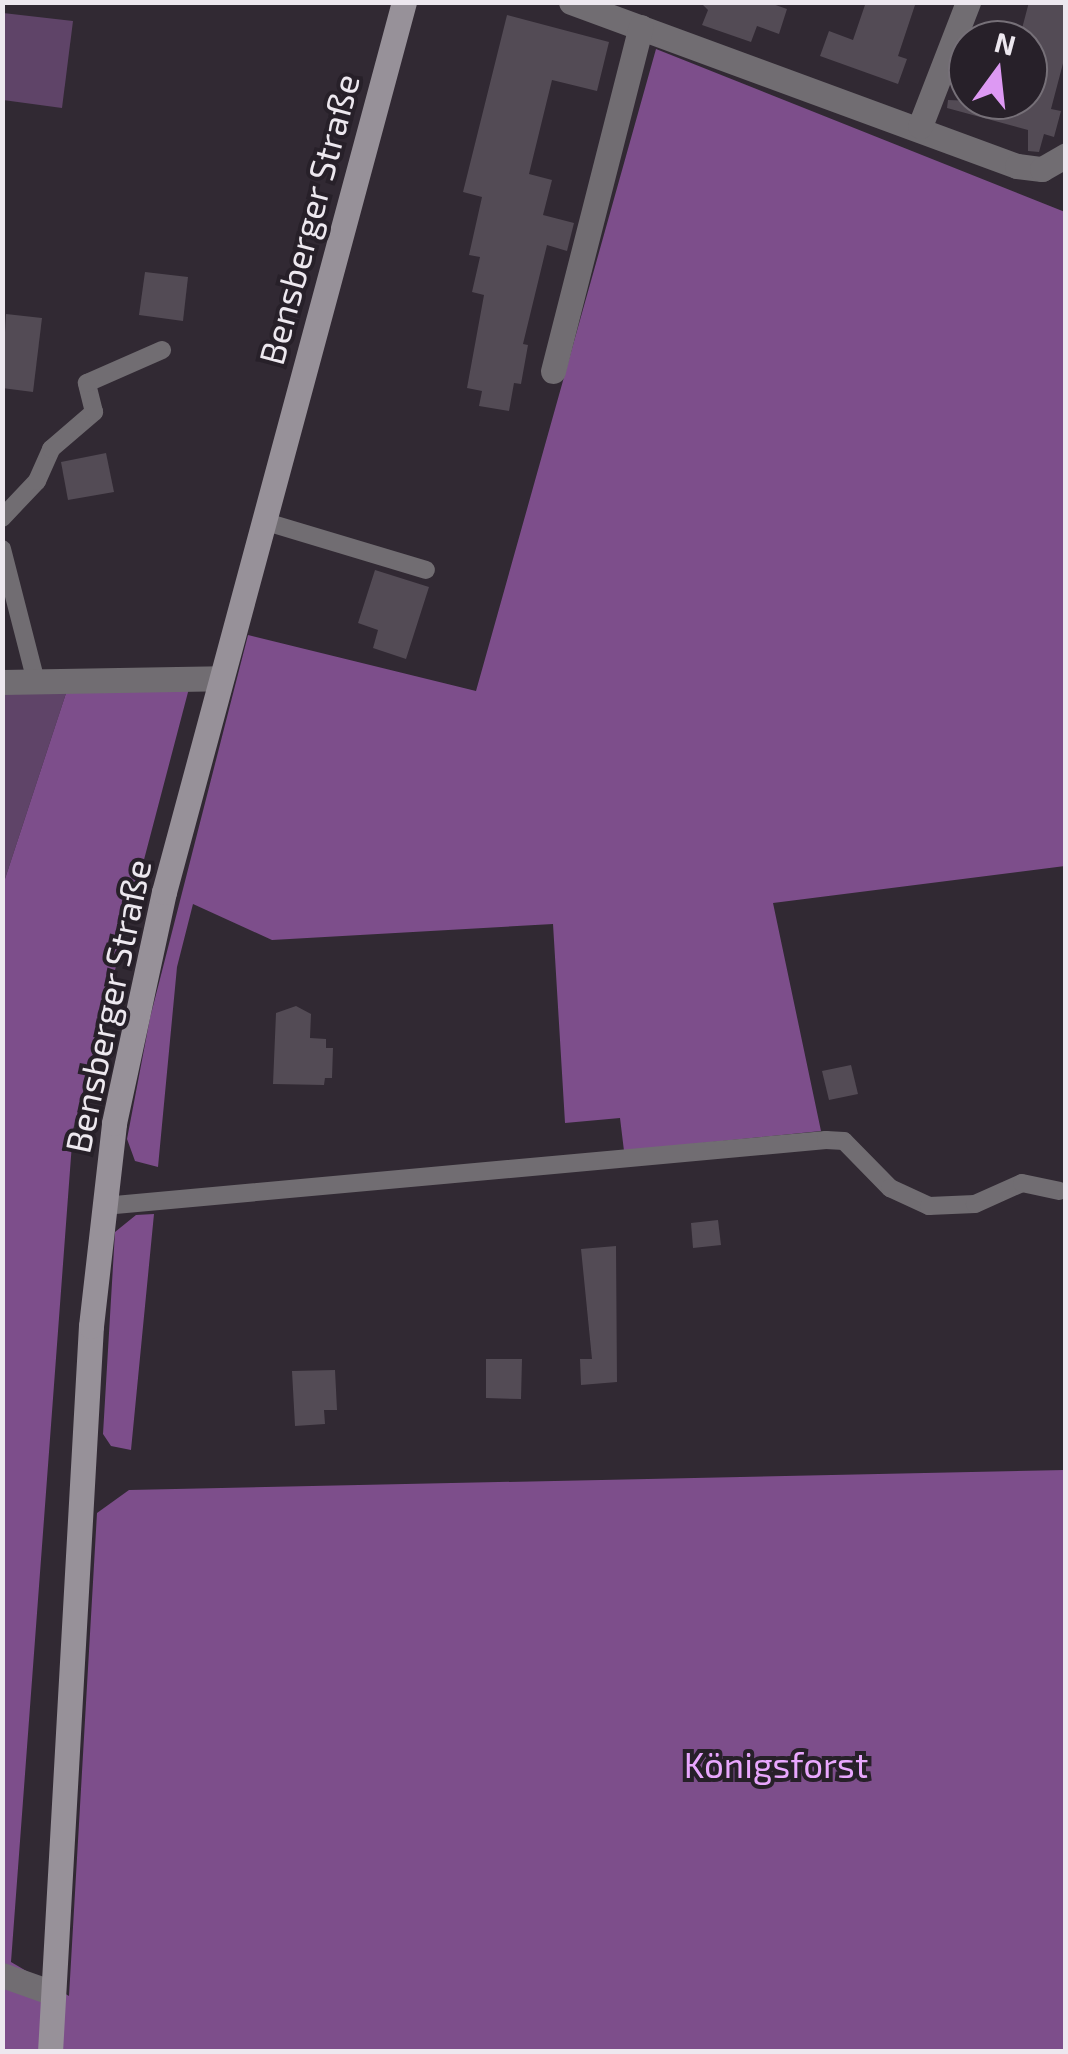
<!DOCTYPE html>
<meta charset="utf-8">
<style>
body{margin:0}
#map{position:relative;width:1068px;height:2054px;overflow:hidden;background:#312933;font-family:"Exo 2",sans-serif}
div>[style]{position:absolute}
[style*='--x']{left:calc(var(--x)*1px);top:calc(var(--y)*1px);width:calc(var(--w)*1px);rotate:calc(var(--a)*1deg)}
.green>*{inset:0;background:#5f4468}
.forest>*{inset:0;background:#7d4e8b}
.building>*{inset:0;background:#534b55}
.service>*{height:18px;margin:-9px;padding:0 9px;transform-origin:9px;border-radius:9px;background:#716d72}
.minor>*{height:25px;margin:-12.5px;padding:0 12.5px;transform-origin:12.5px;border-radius:12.5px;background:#716d72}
.secondary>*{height:25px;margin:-12.5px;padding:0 12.5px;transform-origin:12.5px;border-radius:12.5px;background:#979199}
span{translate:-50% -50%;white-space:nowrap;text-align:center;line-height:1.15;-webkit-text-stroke:8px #272029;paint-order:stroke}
.street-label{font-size:35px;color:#ede8ef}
.park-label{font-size:35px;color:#e9a7fe}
.frame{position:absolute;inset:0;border:5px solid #ede8ef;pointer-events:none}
.north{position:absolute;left:948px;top:20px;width:100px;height:100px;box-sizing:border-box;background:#272029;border:2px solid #767078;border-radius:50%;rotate:15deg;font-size:28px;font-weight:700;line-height:40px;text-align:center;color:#ede8ef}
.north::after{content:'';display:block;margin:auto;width:35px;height:45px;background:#dd99f3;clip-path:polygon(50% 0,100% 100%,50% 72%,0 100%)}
</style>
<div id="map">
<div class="green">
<div style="clip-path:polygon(3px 13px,73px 21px,62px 108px,3px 100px)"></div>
<div style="clip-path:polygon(73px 672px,3px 885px,3px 679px)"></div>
</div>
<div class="forest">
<div style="clip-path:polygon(656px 49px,1065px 212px,1065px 866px,773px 903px,821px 1131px,624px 1151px,620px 1118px,565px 1123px,553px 924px,272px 940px,193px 904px,177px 967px,158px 1167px,135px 1161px,127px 1139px,150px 1018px,248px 635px,476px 691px)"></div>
<div style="clip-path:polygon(73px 672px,192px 677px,73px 1130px,11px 1962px,69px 1996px,97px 1513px,129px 1490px,1065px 1470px,1065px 2051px,3px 2052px,3px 885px)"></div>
<div style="clip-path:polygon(154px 1214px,142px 1337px,131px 1450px,111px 1446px,103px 1434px,115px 1232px,136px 1215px)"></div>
</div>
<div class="building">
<div style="clip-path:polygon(700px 2px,767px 2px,787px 9px,779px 34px,757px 26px,751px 42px,702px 25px,708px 10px)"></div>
<div style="clip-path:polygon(866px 2px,916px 2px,898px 56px,907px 59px,898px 84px,820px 56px,829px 31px,853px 40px)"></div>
<div style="clip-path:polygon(1029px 2px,1066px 2px,1066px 52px,1051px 109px,1061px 111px,1054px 137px,1044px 134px,1039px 152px,1028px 151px,1028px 130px,947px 108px,948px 100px,1028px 103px,1028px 40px,1019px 40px)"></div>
<div style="clip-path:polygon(507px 15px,609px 42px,597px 91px,552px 80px,529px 174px,552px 180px,543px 215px,574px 223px,567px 251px,547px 245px,523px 344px,528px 345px,521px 384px,514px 383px,509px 411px,479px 406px,482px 391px,467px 388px,484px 295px,472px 292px,480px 257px,469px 255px,482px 197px,463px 192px)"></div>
<div style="clip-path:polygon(145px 272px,188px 277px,183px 321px,139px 315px)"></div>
<div style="clip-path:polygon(6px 314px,42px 318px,33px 392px,2px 388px)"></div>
<div style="clip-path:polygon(106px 453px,114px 492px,68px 500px,61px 462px)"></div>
<div style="clip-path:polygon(375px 570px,429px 587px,406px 659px,373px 648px,378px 630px,358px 623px)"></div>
<div style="clip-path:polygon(296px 1006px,311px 1014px,310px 1038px,326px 1039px,326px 1048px,333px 1048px,332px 1078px,325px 1078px,324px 1085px,273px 1084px,276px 1013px)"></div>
<div style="clip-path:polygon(851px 1065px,858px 1094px,829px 1100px,822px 1071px)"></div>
<div style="clip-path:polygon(718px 1220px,721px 1245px,693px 1248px,691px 1223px)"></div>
<div style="clip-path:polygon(616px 1246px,617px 1382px,581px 1385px,580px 1359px,592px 1359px,581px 1249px)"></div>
<div style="clip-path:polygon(486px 1359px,522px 1359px,521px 1399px,486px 1398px)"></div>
<div style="clip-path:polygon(335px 1370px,337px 1410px,324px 1410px,325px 1424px,295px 1426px,292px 1371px)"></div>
</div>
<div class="service">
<div style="--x:2;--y:518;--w:51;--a:-46.6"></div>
<div style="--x:37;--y:481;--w:35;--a:-66"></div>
<div style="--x:51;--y:449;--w:57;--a:-40.7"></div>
<div style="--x:94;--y:412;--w:30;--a:-104"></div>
<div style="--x:87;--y:383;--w:82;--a:-23.7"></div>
<div style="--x:263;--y:521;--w:170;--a:16.7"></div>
<div style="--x:2;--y:549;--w:136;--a:75.6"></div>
<div style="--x:104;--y:1206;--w:725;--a:-5.22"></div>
<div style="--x:826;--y:1140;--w:18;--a:3"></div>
<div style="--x:844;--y:1141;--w:66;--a:45.6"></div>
<div style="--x:890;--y:1188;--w:43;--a:24.8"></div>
<div style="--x:929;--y:1206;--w:46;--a:-2.5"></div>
<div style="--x:975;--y:1204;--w:51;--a:-24.1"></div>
<div style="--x:1022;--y:1183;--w:38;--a:12"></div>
</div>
<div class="minor">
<div style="--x:571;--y:2;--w:475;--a:20.2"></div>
<div style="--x:1017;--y:166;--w:25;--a:7"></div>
<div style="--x:1042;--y:169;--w:28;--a:-30"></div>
<div style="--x:920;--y:126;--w:133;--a:-68.8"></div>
<div style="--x:553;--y:371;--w:355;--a:-75.7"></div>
<div style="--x:2;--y:682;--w:219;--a:-1"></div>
<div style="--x:2;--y:1975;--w:54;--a:19.4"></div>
</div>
<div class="secondary">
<div style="--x:50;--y:2052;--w:727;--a:-86.77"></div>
<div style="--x:91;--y:1326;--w:204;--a:-83.5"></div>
<div style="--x:114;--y:1123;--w:236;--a:-77.8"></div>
<div style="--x:164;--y:892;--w:922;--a:-74.91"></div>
</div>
<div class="street-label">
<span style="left:308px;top:219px;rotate:-75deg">Bensberger Straße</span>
<span style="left:107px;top:1006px;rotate:-78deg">Bensberger Straße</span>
</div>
<div class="park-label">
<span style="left:776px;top:1764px">Königsforst</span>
</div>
<div class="frame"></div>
<div class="north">N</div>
</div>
